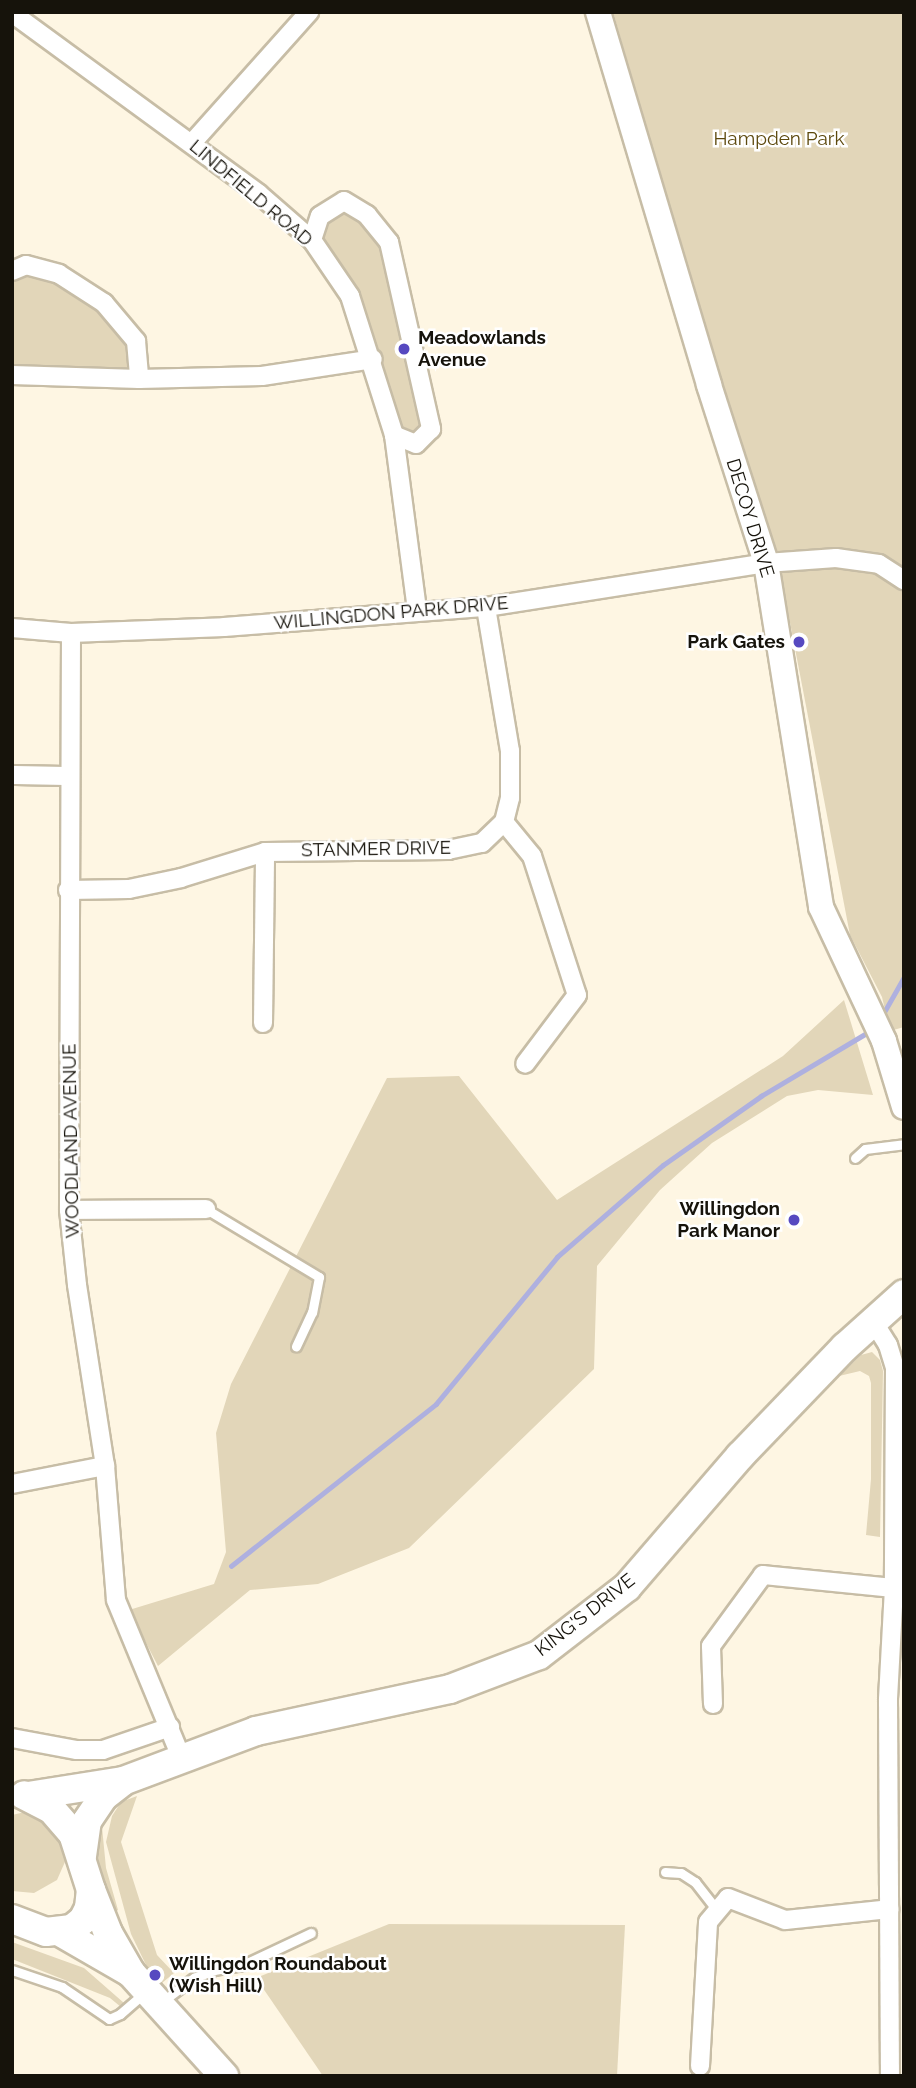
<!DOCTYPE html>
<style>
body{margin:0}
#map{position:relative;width:916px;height:2088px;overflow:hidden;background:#fef6e3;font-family:Raleway,sans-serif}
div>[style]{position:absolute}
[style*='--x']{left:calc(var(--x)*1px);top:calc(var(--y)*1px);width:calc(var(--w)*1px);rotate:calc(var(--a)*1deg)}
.green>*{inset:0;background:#e2d6b9}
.stream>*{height:4.5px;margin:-2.25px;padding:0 2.25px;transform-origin:2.25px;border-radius:2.25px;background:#aeb0df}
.roads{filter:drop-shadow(2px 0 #c7bda6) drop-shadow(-2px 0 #c7bda6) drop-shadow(0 2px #c7bda6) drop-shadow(0 -2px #c7bda6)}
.lane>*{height:9px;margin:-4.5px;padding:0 4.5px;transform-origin:4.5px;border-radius:4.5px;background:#fff}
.street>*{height:18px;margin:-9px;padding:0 9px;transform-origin:9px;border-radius:9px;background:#fff}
.secondary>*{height:24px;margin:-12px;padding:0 12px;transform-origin:12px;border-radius:12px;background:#fff}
.primary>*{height:28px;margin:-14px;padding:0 14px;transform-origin:14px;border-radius:14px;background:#fff}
.dots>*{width:19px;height:19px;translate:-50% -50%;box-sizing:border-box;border:4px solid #fff;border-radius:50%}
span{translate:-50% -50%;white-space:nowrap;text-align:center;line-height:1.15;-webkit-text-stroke:5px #fff;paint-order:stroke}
.park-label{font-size:19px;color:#5c480c}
.street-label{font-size:19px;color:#16130b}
.poi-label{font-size:19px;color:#16130b;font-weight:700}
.left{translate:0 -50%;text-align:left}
.right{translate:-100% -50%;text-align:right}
.frame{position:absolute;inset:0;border:14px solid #16130b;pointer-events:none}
</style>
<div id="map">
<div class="green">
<div style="clip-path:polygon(613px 12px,904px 12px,904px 1027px,890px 1031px,882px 997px,850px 935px,778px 560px,720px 382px)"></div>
<div style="clip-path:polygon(344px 201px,389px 242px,431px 429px,416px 444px,394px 435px,373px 359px,312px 240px)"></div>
<div style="clip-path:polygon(12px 271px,59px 274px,136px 341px,139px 379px,12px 375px)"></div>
<div style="clip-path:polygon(844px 1000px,873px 1095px,818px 1090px,787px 1096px,712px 1143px,660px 1190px,597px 1266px,594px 1369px,409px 1548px,318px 1584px,250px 1590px,158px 1666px,129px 1610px,214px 1584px,226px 1552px,216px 1433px,231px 1384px,387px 1078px,459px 1076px,557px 1200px,783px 1056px)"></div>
<div style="clip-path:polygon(872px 1352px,880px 1360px,883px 1371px,880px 1537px,866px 1535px,871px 1479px,871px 1383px,869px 1376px,860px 1371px,839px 1376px,861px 1355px)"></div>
<div style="clip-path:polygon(137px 1796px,121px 1842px,157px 1955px,174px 1973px,162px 1983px,147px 1967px,131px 1934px,106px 1842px,112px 1816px,121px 1802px)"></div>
<div style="clip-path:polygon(25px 1812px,51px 1820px,68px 1855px,57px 1880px,34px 1893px,12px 1891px,12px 1815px)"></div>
<div style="clip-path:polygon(97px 1825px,102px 1827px,106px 1868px,118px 1910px,114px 1913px,95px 1856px)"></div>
<div style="clip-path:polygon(389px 1924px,625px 1925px,617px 2076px,323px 2076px,256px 1978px)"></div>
<div style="clip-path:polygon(12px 1942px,84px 1968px,124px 2003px,121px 2007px,110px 1998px,12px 1959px)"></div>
</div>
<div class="stream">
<div style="--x:883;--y:1014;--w:43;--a:-60.4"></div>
<div style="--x:231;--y:1566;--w:261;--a:-38.3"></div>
<div style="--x:436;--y:1404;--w:190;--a:-50.5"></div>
<div style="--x:557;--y:1257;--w:140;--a:-41"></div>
<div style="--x:663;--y:1165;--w:120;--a:-35.1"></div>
<div style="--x:761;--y:1096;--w:121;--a:-30.8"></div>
</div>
<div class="roads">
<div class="lane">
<div style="--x:855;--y:1158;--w:13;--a:-42"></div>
<div style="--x:865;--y:1149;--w:39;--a:-7"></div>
<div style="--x:206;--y:1209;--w:132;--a:31"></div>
<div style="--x:319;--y:1277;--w:36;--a:101"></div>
<div style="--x:312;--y:1312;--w:38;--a:115"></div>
<div style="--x:665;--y:1872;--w:16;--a:4"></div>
<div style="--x:681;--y:1873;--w:17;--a:33"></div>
<div style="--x:695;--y:1882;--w:36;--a:52"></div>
<div style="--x:12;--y:1970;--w:53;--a:18.8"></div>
<div style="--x:62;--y:1987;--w:57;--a:34.2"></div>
<div style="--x:109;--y:2019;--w:12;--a:-24"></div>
<div style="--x:120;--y:2014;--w:30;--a:-41"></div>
<div style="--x:163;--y:2001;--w:39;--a:-37"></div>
<div style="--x:194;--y:1978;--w:22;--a:-22"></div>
<div style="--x:214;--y:1970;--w:29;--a:-10"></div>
<div style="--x:243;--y:1965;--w:75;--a:-25.2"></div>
</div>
<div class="street">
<div style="--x:12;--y:13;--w:306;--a:36.2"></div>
<div style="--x:259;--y:194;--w:70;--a:41"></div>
<div style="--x:312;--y:240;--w:68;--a:55.8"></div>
<div style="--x:350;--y:296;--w:146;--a:72.4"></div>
<div style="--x:394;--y:435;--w:177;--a:82.5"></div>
<div style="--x:192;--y:143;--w:176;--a:-48.2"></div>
<div style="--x:312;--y:240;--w:25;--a:-72"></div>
<div style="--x:320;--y:216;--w:28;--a:-32"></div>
<div style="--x:344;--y:201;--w:27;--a:31"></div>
<div style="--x:367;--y:215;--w:35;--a:51"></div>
<div style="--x:389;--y:242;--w:192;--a:77.3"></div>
<div style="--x:431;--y:429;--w:21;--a:135"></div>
<div style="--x:416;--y:444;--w:24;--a:-158"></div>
<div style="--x:12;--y:271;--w:15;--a:-23"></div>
<div style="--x:26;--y:265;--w:34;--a:15"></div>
<div style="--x:59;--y:274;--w:54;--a:32.8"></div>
<div style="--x:104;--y:303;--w:50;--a:49.9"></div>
<div style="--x:136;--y:341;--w:38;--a:85"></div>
<div style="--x:12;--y:375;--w:127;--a:1.8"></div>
<div style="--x:139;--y:379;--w:123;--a:-1.4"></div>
<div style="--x:262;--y:376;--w:112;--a:-8.7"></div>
<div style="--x:12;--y:628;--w:59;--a:4.8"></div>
<div style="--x:71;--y:633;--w:153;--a:-2.2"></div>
<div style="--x:224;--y:627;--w:263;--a:-4.4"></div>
<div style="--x:486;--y:607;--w:283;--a:-8.9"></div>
<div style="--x:766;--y:563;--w:70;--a:-4.1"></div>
<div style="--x:836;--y:558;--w:43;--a:7.9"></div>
<div style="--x:879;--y:564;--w:30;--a:33"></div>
<div style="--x:71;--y:633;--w:577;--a:90.2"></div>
<div style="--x:69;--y:1210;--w:75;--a:83.9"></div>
<div style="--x:77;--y:1285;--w:183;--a:81.2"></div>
<div style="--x:105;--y:1466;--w:134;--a:85.3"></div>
<div style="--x:116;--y:1600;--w:172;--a:67.5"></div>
<div style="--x:12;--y:775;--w:57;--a:1"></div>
<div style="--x:504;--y:822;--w:44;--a:50.5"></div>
<div style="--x:532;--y:856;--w:146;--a:72.1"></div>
<div style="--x:577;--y:995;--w:86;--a:127"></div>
<div style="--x:68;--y:890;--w:61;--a:-0.9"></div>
<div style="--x:129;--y:889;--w:53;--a:-11.9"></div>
<div style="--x:181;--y:878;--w:88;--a:-17.2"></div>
<div style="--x:265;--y:852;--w:183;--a:-0.6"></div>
<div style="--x:448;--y:850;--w:35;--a:-12"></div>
<div style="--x:482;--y:843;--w:30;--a:-44"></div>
<div style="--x:504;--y:822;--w:25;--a:-76"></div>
<div style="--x:510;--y:798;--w:47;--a:-90"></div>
<div style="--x:510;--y:751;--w:146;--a:-99.5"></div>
<div style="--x:263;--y:1023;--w:171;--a:-89.3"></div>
<div style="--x:69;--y:1210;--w:137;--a:-0.4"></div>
<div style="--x:873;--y:1321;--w:28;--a:58"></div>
<div style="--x:888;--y:1345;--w:24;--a:73"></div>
<div style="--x:895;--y:1368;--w:220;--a:90.3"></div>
<div style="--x:894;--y:1588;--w:112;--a:93.1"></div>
<div style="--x:888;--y:1700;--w:376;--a:89.7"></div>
<div style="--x:12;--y:1484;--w:95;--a:-11"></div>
<div style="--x:713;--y:1704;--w:58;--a:-92"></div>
<div style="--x:711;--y:1646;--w:88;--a:-53.8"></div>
<div style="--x:763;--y:1575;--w:132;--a:5.7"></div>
<div style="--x:12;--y:1738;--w:66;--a:10.5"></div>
<div style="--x:77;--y:1750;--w:26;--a:0"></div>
<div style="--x:103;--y:1750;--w:71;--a:-18.9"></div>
<div style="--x:700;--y:2066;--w:144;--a:-86.8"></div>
<div style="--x:708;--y:1922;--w:31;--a:-50"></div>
<div style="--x:728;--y:1898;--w:61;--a:21.1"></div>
<div style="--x:785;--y:1920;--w:105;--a:-6"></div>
</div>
<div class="secondary">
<div style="--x:598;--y:12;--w:389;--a:73.4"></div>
<div style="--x:709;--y:385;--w:187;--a:72.2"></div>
<div style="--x:766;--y:563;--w:348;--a:80.9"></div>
<div style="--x:821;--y:907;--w:148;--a:64.8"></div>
<div style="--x:884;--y:1041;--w:69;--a:73.1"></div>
</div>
<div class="primary">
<div style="--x:28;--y:1796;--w:96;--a:-9"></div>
<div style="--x:123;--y:1781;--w:142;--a:-20.6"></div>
<div style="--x:256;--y:1731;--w:198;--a:-12.2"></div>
<div style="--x:450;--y:1689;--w:95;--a:-20.9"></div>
<div style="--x:539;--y:1655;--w:111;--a:-37.7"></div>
<div style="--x:627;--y:1587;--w:173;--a:-49.2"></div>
<div style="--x:740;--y:1456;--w:151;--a:-46.1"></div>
<div style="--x:845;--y:1347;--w:79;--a:-41.9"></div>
<div style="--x:82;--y:1856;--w:35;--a:-82"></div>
<div style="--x:87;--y:1821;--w:29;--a:-56"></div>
<div style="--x:103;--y:1797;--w:24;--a:-38"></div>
<div style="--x:91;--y:1890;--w:46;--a:68.4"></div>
<div style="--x:108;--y:1933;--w:46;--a:60.1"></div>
<div style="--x:131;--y:1973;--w:139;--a:47.9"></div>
<div style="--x:12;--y:1919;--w:36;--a:21"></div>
<div style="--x:46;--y:1932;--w:26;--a:-7"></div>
<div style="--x:72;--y:1929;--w:14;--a:-39"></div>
<div style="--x:83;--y:1920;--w:13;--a:-63"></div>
<div style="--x:89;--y:1908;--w:18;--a:-84"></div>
<div style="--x:91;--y:1890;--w:59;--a:-107.8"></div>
<div style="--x:73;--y:1834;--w:33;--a:-131"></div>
<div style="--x:51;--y:1809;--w:30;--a:-153"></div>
<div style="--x:60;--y:1932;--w:82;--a:30"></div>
</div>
</div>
<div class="dots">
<div style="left:404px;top:349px;background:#5649c0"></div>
<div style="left:799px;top:642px;background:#5649c0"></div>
<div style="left:794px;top:1220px;background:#5649c0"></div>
<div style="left:155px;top:1975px;background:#5649c0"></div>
</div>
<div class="park-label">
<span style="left:779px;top:139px">Hampden Park</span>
</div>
<div class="street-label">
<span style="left:251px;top:193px;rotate:40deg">LINDFIELD ROAD</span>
<span style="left:750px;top:518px;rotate:73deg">DECOY DRIVE</span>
<span style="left:391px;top:613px;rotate:-5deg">WILLINGDON PARK DRIVE</span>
<span style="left:376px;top:849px;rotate:-1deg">STANMER DRIVE</span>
<span style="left:71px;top:1141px;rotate:-91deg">WOODLAND AVENUE</span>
<span style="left:585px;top:1615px;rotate:-38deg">KING'S DRIVE</span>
</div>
<div class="poi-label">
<span class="left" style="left:418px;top:349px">Meadowlands<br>Avenue</span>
<span class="right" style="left:785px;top:642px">Park Gates</span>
<span class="right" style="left:780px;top:1220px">Willingdon<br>Park Manor</span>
<span class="left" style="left:169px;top:1975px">Willingdon Roundabout<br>(Wish Hill)</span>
</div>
<div class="frame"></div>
</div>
